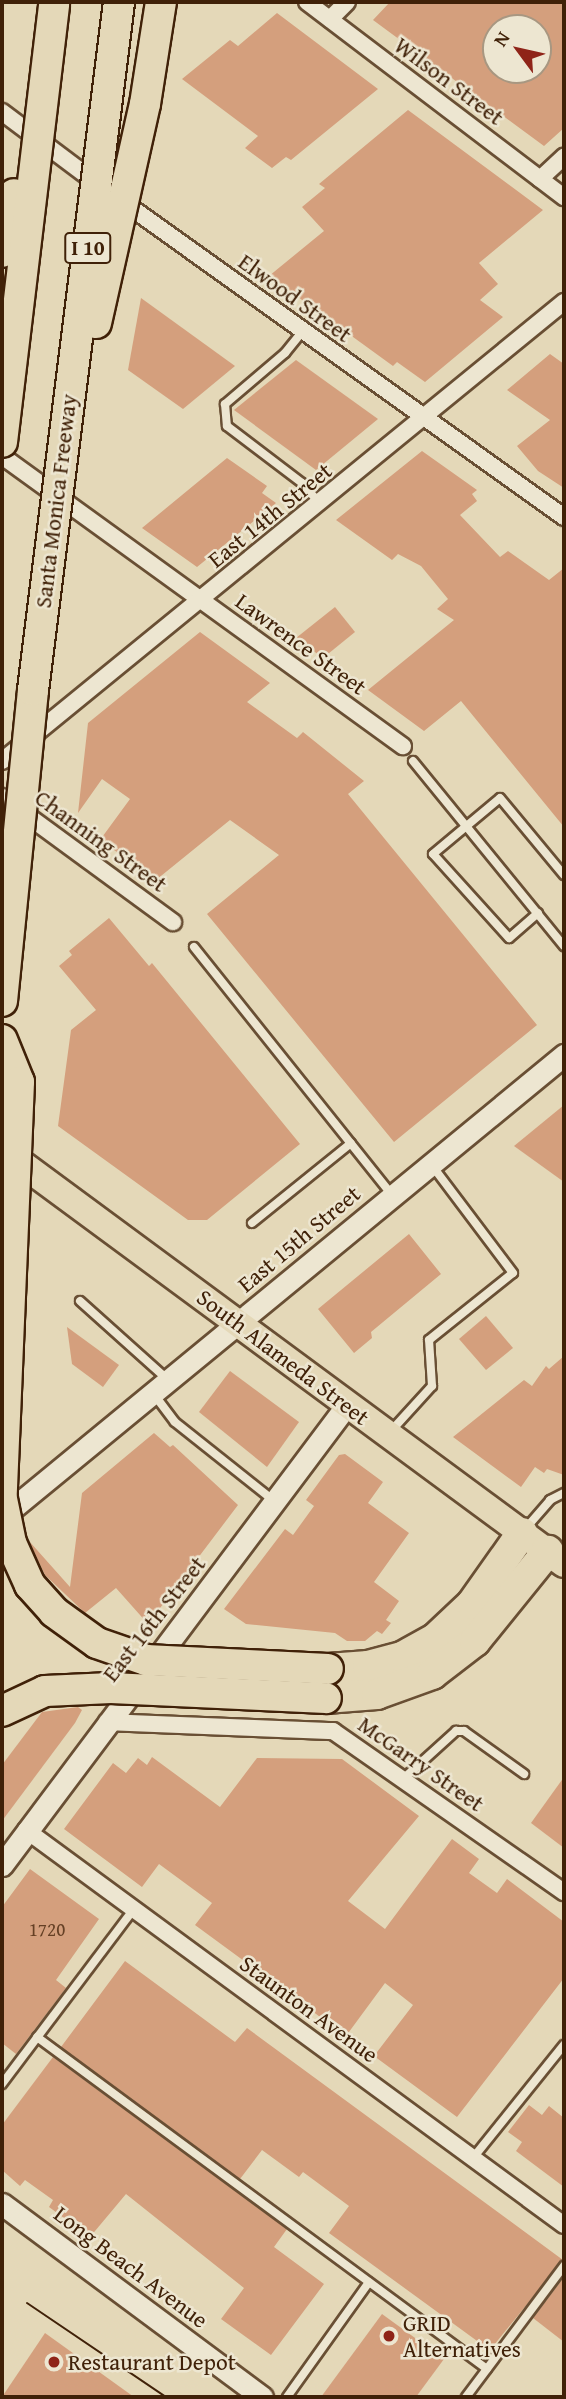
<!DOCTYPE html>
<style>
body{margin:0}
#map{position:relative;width:566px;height:2399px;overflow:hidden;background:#e4d8b8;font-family:"Gentium Book Plus",serif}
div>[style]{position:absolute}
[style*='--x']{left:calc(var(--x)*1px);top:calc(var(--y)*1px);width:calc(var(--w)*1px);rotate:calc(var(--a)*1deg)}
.building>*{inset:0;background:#d49f7d}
.roads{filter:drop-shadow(2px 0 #694f34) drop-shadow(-2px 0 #694f34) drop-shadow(0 2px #694f34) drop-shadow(0 -2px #694f34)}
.service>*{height:8px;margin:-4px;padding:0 4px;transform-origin:4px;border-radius:4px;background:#ede6d1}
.minor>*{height:16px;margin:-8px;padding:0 8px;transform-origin:8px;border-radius:8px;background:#ede6d1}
.tertiary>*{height:21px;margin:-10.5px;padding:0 10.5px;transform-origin:10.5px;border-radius:10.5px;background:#ede6d1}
.primary>*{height:26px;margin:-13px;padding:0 13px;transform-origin:13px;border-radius:13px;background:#e4d8b8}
.motorway>*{height:30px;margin:-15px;padding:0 15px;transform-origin:15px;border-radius:15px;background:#e4d8b8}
.tram>*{height:2px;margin:-1px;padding:0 1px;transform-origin:1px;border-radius:1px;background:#402108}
.bridges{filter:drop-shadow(2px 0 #402108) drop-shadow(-2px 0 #402108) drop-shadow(0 2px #402108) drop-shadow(0 -2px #402108)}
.motorway-bridge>*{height:30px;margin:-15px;padding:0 15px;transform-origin:15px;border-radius:15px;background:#e4d8b8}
.dots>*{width:19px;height:19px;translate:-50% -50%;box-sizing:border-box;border:4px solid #ede6d1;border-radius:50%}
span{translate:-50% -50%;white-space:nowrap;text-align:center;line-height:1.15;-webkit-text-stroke:5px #ede6d1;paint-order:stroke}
.number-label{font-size:19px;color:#654025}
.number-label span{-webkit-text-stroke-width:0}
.shield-label span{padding:2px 5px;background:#ede6d1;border:2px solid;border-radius:5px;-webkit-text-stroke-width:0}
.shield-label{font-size:21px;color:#402108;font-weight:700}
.street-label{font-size:23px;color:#402108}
.poi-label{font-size:23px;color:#402108}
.left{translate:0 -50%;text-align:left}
.frame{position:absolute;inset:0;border:4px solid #402108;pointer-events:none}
.north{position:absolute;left:482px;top:14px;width:70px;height:70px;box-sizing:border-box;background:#ede6d1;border:2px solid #a89781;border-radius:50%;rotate:303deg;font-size:19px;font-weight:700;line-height:28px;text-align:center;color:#402108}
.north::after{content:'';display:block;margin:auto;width:24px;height:32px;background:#8f2418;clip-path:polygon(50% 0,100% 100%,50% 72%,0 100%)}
</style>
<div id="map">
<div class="building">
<div style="clip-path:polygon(evenodd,390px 2px,564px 2px,564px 128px,544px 146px,373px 20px,390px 2px,496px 28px,538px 28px,538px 70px,496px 70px,496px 28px)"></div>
<div style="clip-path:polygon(277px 13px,378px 89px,291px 160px,286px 157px,272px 168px,245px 148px,258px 136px,182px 79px,230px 40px,238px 46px)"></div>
<div style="clip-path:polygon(408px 110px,543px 210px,479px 263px,498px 284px,480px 300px,503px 317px,425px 382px,397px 362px,393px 366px,269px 276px,324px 231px,302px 207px,325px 188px,319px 184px)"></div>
<div style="clip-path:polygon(141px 298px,235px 366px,183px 409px,128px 370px)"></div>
<div style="clip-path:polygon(550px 354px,564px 364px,564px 488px,538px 471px,517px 446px,550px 420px,507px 390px)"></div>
<div style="clip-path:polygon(296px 360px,378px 419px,316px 470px,234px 410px)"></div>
<div style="clip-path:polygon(422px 451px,477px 490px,472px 494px,477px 501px,460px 515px,500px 557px,508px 551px,549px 580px,564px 568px,564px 827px,461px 701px,424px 731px,368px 690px,454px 620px,437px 609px,448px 599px,421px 566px,398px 554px,392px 560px,336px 520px)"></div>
<div style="clip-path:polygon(227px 458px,267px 486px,262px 493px,276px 503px,197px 567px,142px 528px)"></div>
<div style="clip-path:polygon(335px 607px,355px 632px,323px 658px,296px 638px)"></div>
<div style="clip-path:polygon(200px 632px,270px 683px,247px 702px,297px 738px,303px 732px,364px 781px,348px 794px,537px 1025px,394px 1142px,207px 914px,279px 855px,230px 820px,156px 880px,100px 840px,130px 799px,102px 779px,78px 813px,88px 723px)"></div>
<div style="clip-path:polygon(109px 918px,149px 966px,152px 963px,300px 1144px,207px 1220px,188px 1220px,58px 1126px,71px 1030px,96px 1010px,59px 966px,72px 955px,69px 951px)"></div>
<div style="clip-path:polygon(564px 1105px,564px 1182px,514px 1146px)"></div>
<div style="clip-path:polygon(409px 1234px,441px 1274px,371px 1332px,372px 1338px,354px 1353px,318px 1309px)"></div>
<div style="clip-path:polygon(486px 1316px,513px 1348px,486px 1370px,459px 1339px)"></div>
<div style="clip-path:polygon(67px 1327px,119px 1365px,103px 1387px,72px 1364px)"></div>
<div style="clip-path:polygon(564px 1356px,564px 1475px,547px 1469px,544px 1473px,535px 1467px,521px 1487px,453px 1437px,524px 1380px,532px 1386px,546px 1366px,549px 1369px)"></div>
<div style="clip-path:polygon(230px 1371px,299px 1422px,267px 1467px,199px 1412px)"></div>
<div style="clip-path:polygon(154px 1433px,170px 1447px,173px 1445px,238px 1505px,148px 1624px,116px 1588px,85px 1613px,45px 1575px,29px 1541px,70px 1587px,82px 1493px)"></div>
<div style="clip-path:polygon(345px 1454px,383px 1482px,368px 1503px,409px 1533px,374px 1582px,399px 1601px,386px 1620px,391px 1623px,382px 1634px,377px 1631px,365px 1641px,347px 1641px,335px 1633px,246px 1624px,224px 1609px,285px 1529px,293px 1535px,314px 1506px,306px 1500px,339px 1455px)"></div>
<div style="clip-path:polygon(78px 1707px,82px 1710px,75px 1723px,2px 1821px,2px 1765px,42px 1712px)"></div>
<div style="clip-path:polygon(152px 1757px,220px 1807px,257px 1758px,342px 1759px,419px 1816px,348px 1901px,385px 1929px,452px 1839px,479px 1859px,469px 1873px,497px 1893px,507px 1879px,564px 1922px,564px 1978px,457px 2117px,374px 2056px,413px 2005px,385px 1983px,346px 2036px,195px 1925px,212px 1903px,159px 1864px,142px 1887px,64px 1829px,113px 1763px,126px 1773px,138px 1758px,147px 1765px)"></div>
<div style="clip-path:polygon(564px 1777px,564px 1848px,531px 1823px)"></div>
<div style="clip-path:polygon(30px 1869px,99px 1919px,56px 1980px,66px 1988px,16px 2054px,2px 2043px,2px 1907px)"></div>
<div style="clip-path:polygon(125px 1961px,235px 2042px,247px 2028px,563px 2260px,494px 2345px,484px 2346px,329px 2233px,349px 2206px,303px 2172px,299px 2177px,262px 2150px,240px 2179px,61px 2047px)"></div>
<div style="clip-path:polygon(53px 2057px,287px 2229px,274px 2247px,324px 2284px,271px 2355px,221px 2319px,244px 2288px,126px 2194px,90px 2237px,49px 2207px,53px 2200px,25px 2180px,20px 2186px,2px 2170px,2px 2125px)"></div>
<div style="clip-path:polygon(529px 2105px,542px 2115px,549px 2106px,564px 2118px,564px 2187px,516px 2151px,522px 2142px,508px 2132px)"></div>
<div style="clip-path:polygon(564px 2277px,564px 2342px,533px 2318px)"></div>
<div style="clip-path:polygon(382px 2314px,444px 2359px,416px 2397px,321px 2397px)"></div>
<div style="clip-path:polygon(45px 2333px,134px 2397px,2px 2397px)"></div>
</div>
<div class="roads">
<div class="service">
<div style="--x:302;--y:332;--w:27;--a:129"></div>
<div style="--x:285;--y:353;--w:79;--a:139.6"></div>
<div style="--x:225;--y:404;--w:22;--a:85"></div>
<div style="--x:227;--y:426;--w:94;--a:37.2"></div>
<div style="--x:302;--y:483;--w:28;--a:49"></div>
<div style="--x:413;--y:761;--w:239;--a:50.8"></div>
<div style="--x:538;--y:913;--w:38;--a:139"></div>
<div style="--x:509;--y:938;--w:113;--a:-132.1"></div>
<div style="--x:433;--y:854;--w:87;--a:-39.9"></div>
<div style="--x:500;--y:798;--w:100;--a:50.3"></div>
<div style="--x:194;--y:947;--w:319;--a:51.4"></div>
<div style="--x:252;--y:1223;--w:127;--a:-38.9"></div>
<div style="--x:80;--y:1301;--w:118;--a:41.9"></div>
<div style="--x:153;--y:1393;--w:36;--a:53"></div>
<div style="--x:175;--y:1422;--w:125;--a:38.5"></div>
<div style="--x:391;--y:1431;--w:61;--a:-47.7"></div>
<div style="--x:432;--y:1386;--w:46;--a:-93.7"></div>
<div style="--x:429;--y:1340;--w:107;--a:-38.6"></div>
<div style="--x:513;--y:1273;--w:136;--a:-127"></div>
<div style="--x:526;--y:1528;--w:37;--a:-49"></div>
<div style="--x:550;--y:1500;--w:16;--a:-27"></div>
<div style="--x:403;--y:1779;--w:72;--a:-42.2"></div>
<div style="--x:456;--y:1731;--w:8;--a:0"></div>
<div style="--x:464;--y:1731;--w:74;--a:35.6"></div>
<div style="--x:37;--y:2037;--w:559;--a:36.42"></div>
<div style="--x:2;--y:2084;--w:219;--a:-53"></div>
<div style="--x:473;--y:2158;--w:145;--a:-51.2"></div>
<div style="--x:287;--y:2397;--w:141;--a:-54.5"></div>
<div style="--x:466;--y:2397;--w:164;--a:-53.2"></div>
</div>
<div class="minor">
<div style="--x:307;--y:2;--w:323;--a:37.2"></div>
<div style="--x:330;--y:19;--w:24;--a:-45"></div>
<div style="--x:2;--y:112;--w:120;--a:36.9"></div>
<div style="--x:540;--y:179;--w:33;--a:-43"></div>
<div style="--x:119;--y:199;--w:547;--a:35.55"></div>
<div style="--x:2;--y:456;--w:495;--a:35.9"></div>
<div style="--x:2;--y:761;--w:726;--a:-39.24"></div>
<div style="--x:2;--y:797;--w:212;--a:36.2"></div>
<div style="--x:107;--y:1722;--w:226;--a:2.3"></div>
<div style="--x:333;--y:1731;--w:282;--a:34.9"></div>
<div style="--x:26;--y:1830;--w:667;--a:36.29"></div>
</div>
<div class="tertiary">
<div style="--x:2;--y:1517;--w:728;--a:-39.42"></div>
<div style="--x:2;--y:1865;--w:574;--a:-53.15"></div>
<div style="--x:2;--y:2204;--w:324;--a:36.6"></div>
</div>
<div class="primary">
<div style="--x:3;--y:1150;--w:697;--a:36.43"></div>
</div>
<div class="motorway">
<div style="--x:328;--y:1669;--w:40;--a:-4.3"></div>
<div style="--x:368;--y:1666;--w:35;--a:-15"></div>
<div style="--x:402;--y:1657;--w:39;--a:-29"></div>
<div style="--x:436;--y:1638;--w:50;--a:-43.4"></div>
<div style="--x:472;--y:1604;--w:87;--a:-54.8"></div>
<div style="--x:326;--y:1698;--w:51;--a:-4.5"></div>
<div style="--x:377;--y:1694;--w:59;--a:-20"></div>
<div style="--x:432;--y:1674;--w:54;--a:-37.5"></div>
<div style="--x:475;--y:1641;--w:116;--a:-51"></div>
</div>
</div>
<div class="tram">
<div style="--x:27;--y:2303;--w:168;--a:34.1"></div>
</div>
<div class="bridges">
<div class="motorway-bridge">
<div style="--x:2;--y:252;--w:59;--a:-78.3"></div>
<div style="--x:96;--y:323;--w:224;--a:-77.4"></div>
<div style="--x:145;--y:104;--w:103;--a:-81.1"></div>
<div style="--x:2;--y:442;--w:440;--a:-83.2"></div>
<div style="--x:2;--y:1001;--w:313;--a:-84.3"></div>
<div style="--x:33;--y:690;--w:693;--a:-82.87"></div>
<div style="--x:2;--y:1040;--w:45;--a:68"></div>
<div style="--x:19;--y:1082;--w:412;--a:92.4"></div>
<div style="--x:2;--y:1499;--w:45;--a:78.4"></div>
<div style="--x:11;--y:1543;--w:46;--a:65.7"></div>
<div style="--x:30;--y:1585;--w:36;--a:48"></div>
<div style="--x:54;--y:1612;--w:53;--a:35.8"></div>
<div style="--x:97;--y:1643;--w:52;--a:19.1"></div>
<div style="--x:146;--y:1660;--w:182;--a:2.8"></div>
<div style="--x:2;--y:1711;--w:47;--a:-24.9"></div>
<div style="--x:45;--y:1691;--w:66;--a:-2.6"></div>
<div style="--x:111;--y:1688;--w:215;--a:2.7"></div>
</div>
</div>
<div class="dots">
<div style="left:389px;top:2336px;background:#8f2418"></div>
<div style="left:54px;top:2362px;background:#8f2418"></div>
</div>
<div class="number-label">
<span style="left:47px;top:1930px">1720</span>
</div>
<div class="shield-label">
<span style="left:88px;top:248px">I 10</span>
</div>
<div class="street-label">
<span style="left:449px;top:81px;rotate:37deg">Wilson Street</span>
<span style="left:295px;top:298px;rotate:36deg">Elwood Street</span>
<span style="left:56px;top:501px;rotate:-83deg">Santa Monica Freeway</span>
<span style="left:270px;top:515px;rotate:-39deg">East 14th Street</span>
<span style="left:301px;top:644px;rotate:36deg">Lawrence Street</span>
<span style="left:101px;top:841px;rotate:36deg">Channing Street</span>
<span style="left:299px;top:1239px;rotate:-40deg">East 15th Street</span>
<span style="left:283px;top:1357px;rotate:37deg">South Alameda Street</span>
<span style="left:154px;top:1619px;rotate:-52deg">East 16th Street</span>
<span style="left:421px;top:1764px;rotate:35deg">McGarry Street</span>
<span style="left:309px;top:2009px;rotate:36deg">Staunton Avenue</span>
<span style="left:131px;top:2267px;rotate:37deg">Long Beach Avenue</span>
</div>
<div class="poi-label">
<span class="left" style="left:403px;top:2336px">GRID<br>Alternatives</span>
<span class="left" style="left:68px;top:2362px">Restaurant Depot</span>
</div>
<div class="frame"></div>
<div class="north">N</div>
</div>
